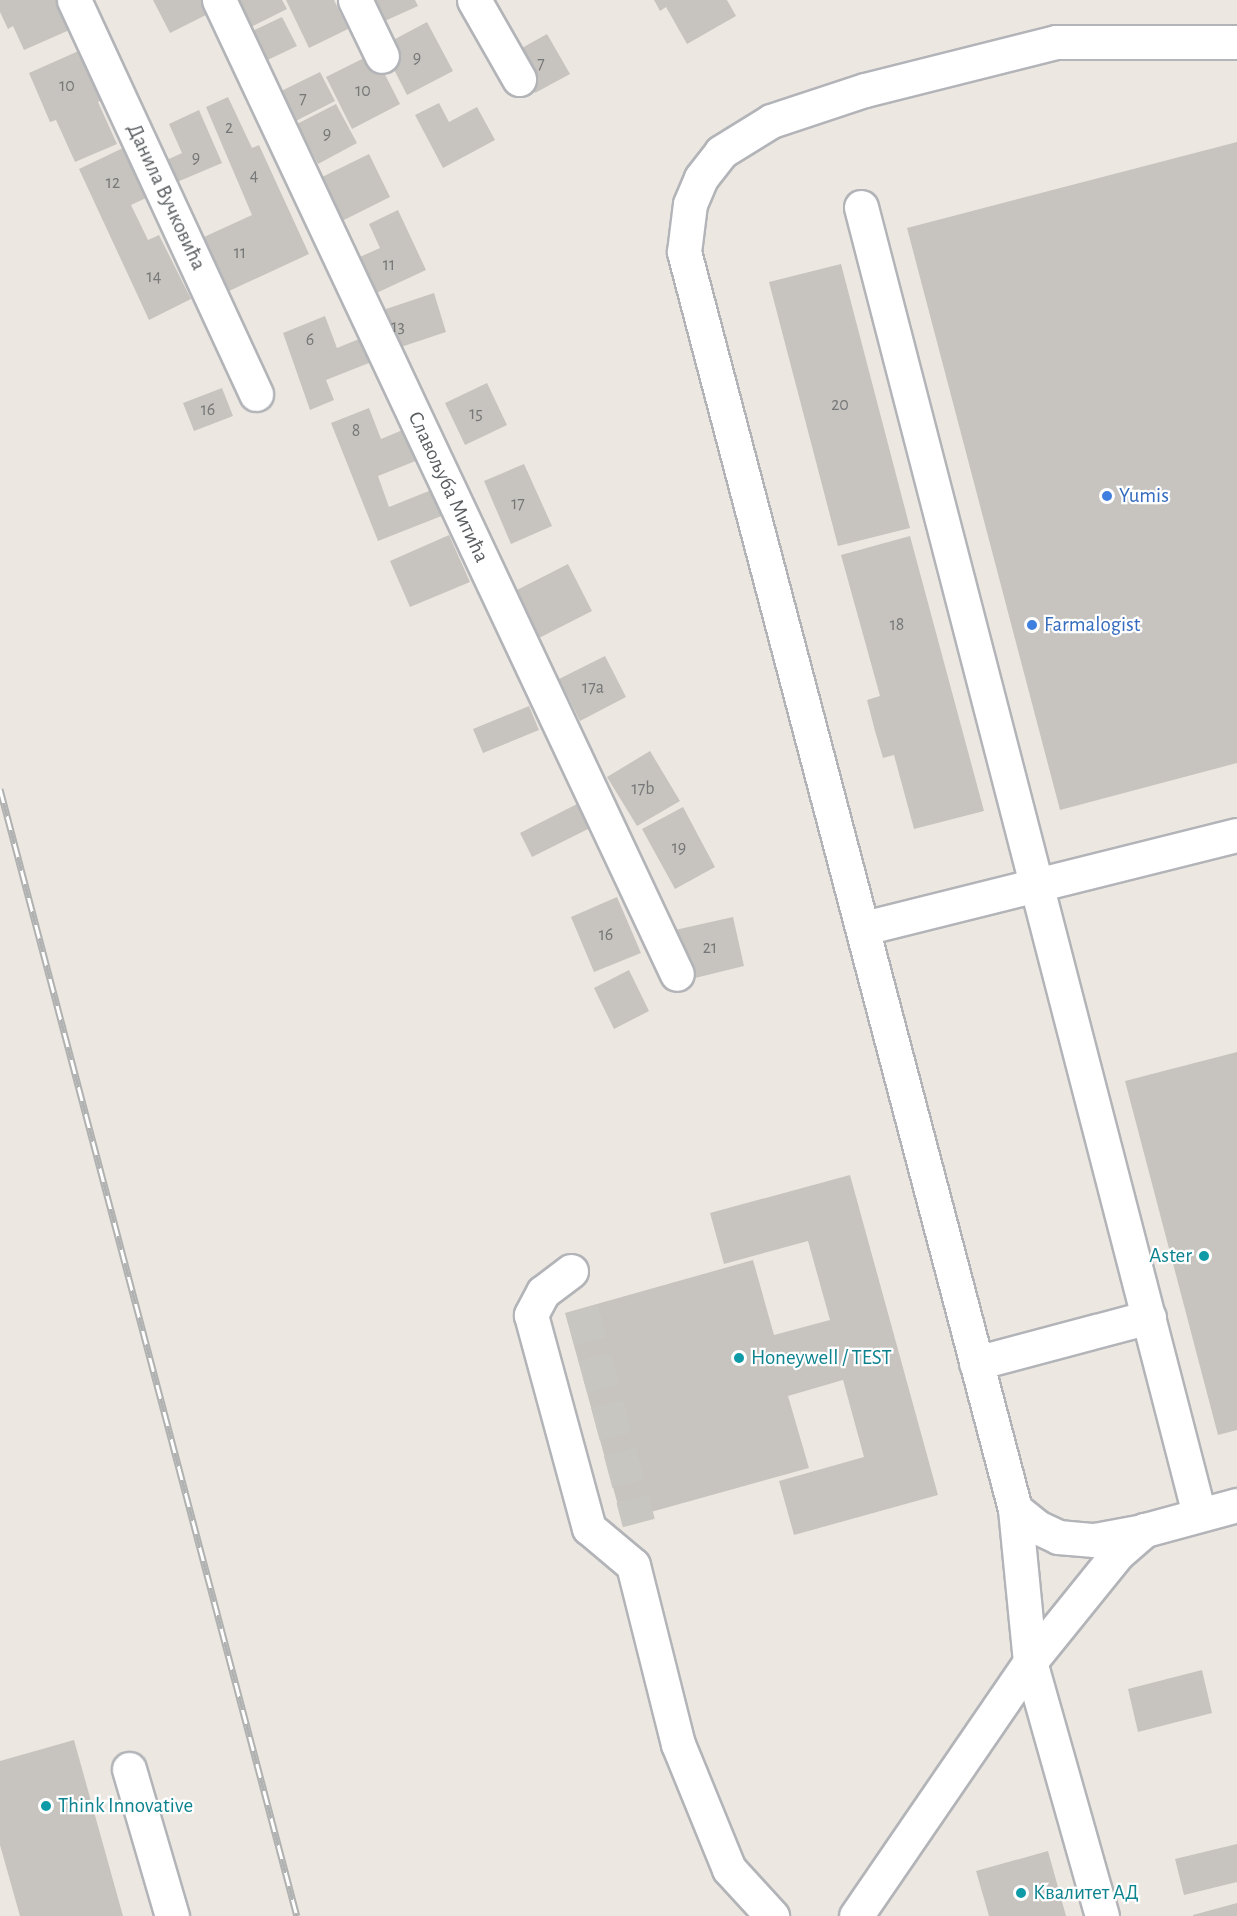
<!DOCTYPE html>
<meta charset="utf-8">
<style>
body{margin:0}
#map{position:relative;width:1237px;height:1916px;overflow:hidden;background:#ece8e1;font-family:"Alegreya Sans",sans-serif}
div>[style]{position:absolute}
[style*='--x']{left:calc(var(--x)*1px);top:calc(var(--y)*1px);width:calc(var(--w)*1px);rotate:calc(var(--a)*1deg)}
.building>*{inset:0;background:#c7c3be}
.minor-tunnel>*{height:33px;margin-top:-16.5px;transform-origin:0;background:repeating-linear-gradient(90deg,#c8c6c1 0 33px,transparent 0 49px)}
.roads{filter:drop-shadow(2px 0 #b2b4b8) drop-shadow(-2px 0 #b2b4b8) drop-shadow(0 2px #b2b4b8) drop-shadow(0 -2px #b2b4b8)}
.minor>*{height:33px;margin:-16.5px;padding:0 16.5px;transform-origin:16.5px;border-radius:16.5px;background:#fff}
.rail>*{height:7px;margin-top:-3.5px;transform-origin:0;background:repeating-linear-gradient(90deg,#fff 0 14px,#b0b1b1 0 28px);box-sizing:border-box;border-block:2px solid #b0b1b1}
.dots>*{width:16px;height:16px;translate:-50% -50%;box-sizing:border-box;border:3px solid #fff;border-radius:50%}
span{translate:-50% -50%;white-space:nowrap;text-align:center;line-height:1.15;-webkit-text-stroke:4.5px #fff;paint-order:stroke}
.number-label{font-size:18px;color:#757778}
.number-label span{-webkit-text-stroke-width:0}
.street-label{font-size:21px;color:#5a5e61}
.shop-label{font-size:21px;color:#366cbe}
.left{translate:0 -50%;text-align:left}
.culture-label{font-size:21px;color:#0d838f}
.right{translate:-100% -50%;text-align:right}
</style>
<div id="map">
<div class="building">
<div style="clip-path:polygon(0 0,62px 0,74px 28px,24px 50px,13px 26px,8px 29px,0 12px)"></div>
<div style="clip-path:polygon(153px 0,203px 0,210px 13px,170px 33px)"></div>
<div style="clip-path:polygon(227px 0,282px 0,287px 9px,243px 31px)"></div>
<div style="clip-path:polygon(286px 0,334px 0,348px 29px,309px 48px)"></div>
<div style="clip-path:polygon(365px 0,415px 0,418px 6px,376px 25px)"></div>
<div style="clip-path:polygon(654px 0,727px 0,736px 16px,687px 44px,666px 7px,660px 11px)"></div>
<div style="clip-path:polygon(282px 17px,297px 46px,255px 66px,240px 37px)"></div>
<div style="clip-path:polygon(427px 22px,453px 71px,407px 95px,382px 46px)"></div>
<div style="clip-path:polygon(547px 34px,570px 74px,535px 93px,513px 53px)"></div>
<div style="clip-path:polygon(83px 49px,104px 99px,98px 102px,117px 144px,75px 162px,56px 120px,50px 122px,29px 73px)"></div>
<div style="clip-path:polygon(374px 53px,400px 104px,352px 129px,326px 77px)"></div>
<div style="clip-path:polygon(320px 72px,335px 101px,286px 126px,271px 96px)"></div>
<div style="clip-path:polygon(228px 97px,252px 148px,259px 145px,309px 254px,229px 291px,204px 237px,252px 215px,206px 107px)"></div>
<div style="clip-path:polygon(439px 103px,449px 122px,477px 107px,495px 140px,443px 168px,415px 115px)"></div>
<div style="clip-path:polygon(336px 104px,357px 143px,318px 164px,297px 124px)"></div>
<div style="clip-path:polygon(199px 110px,222px 163px,170px 185px,160px 163px,182px 153px,169px 124px)"></div>
<div style="clip-path:polygon(1237px 142px,1237px 763px,1060px 810px,907px 228px)"></div>
<div style="clip-path:polygon(123px 148px,146px 198px,131px 205px,148px 240px,159px 235px,191px 299px,149px 320px,79px 169px)"></div>
<div style="clip-path:polygon(369px 154px,390px 197px,340px 222px,318px 179px)"></div>
<div style="clip-path:polygon(398px 210px,426px 270px,370px 296px,353px 260px,380px 248px,369px 224px)"></div>
<div style="clip-path:polygon(841px 264px,910px 528px,838px 546px,769px 282px)"></div>
<div style="clip-path:polygon(434px 293px,446px 332px,389px 351px,377px 312px)"></div>
<div style="clip-path:polygon(325px 316px,337px 348px,364px 337px,374px 361px,326px 380px,334px 400px,310px 410px,283px 333px)"></div>
<div style="clip-path:polygon(487px 383px,507px 425px,465px 445px,445px 403px)"></div>
<div style="clip-path:polygon(222px 388px,233px 416px,194px 431px,183px 403px)"></div>
<div style="clip-path:polygon(369px 408px,381px 439px,405px 429px,418px 460px,378px 476px,389px 507px,434px 489px,444px 515px,378px 541px,331px 423px)"></div>
<div style="clip-path:polygon(524px 464px,552px 526px,511px 544px,484px 481px)"></div>
<div style="clip-path:polygon(449px 535px,470px 582px,410px 607px,390px 561px)"></div>
<div style="clip-path:polygon(910px 536px,984px 811px,914px 829px,894px 755px,883px 758px,875px 731px,867px 700px,880px 696px,841px 555px)"></div>
<div style="clip-path:polygon(568px 564px,592px 611px,537px 639px,513px 592px)"></div>
<div style="clip-path:polygon(605px 656px,626px 697px,580px 721px,559px 679px)"></div>
<div style="clip-path:polygon(529px 706px,539px 730px,483px 753px,473px 729px)"></div>
<div style="clip-path:polygon(650px 751px,680px 801px,637px 826px,607px 777px)"></div>
<div style="clip-path:polygon(577px 804px,590px 828px,532px 857px,520px 833px)"></div>
<div style="clip-path:polygon(683px 807px,715px 867px,675px 889px,642px 829px)"></div>
<div style="clip-path:polygon(617px 897px,641px 953px,594px 972px,571px 917px)"></div>
<div style="clip-path:polygon(733px 917px,744px 966px,687px 980px,675px 930px)"></div>
<div style="clip-path:polygon(629px 970px,649px 1011px,614px 1029px,594px 988px)"></div>
<div style="clip-path:polygon(1237px 1052px,1237px 1430px,1218px 1435px,1125px 1081px)"></div>
<div style="clip-path:polygon(850px 1175px,938px 1495px,794px 1535px,779px 1481px,864px 1457px,843px 1380px,788px 1396px,809px 1468px,622px 1520px,565px 1313px,753px 1260px,774px 1335px,830px 1320px,808px 1241px,724px 1264px,710px 1213px)"></div>
<div style="clip-path:polygon(1202px 1670px,1212px 1713px,1138px 1732px,1128px 1689px)"></div>
<div style="clip-path:polygon(74px 1740px,123px 1916px,20px 1916px,0 1845px,0 1761px)"></div>
<div style="clip-path:polygon(1237px 1844px,1237px 1882px,1184px 1895px,1175px 1859px)"></div>
<div style="clip-path:polygon(1048px 1851px,1066px 1916px,989px 1916px,976px 1871px)"></div>
<div style="clip-path:polygon(1237px 1903px,1237px 1916px,1193px 1916px,1193px 1915px)"></div>
</div>
<div class="minor-tunnel">
<div style="--x:582;--y:1309;--w:221;--a:75.1"></div>
</div>
<div class="roads">
<div class="minor">
<div style="--x:74;--y:0;--w:434;--a:65.2"></div>
<div style="--x:219;--y:0;--w:1076;--a:64.82"></div>
<div style="--x:355;--y:0;--w:62;--a:64.3"></div>
<div style="--x:474;--y:0;--w:91;--a:60.3"></div>
<div style="--x:861;--y:207;--w:1350;--a:75.5"></div>
<div style="--x:864;--y:928;--w:384;--a:-14"></div>
<div style="--x:571;--y:1271;--w:35;--a:143"></div>
<div style="--x:543;--y:1292;--w:26;--a:118"></div>
<div style="--x:531;--y:1315;--w:221;--a:74.8"></div>
<div style="--x:589;--y:1528;--w:57;--a:40.1"></div>
<div style="--x:633;--y:1565;--w:185;--a:75.9"></div>
<div style="--x:678;--y:1744;--w:135;--a:67.8"></div>
<div style="--x:729;--y:1869;--w:64;--a:47.5"></div>
<div style="--x:976;--y:1363;--w:179;--a:-14.9"></div>
<div style="--x:1015;--y:1509;--w:28;--a:39"></div>
<div style="--x:1037;--y:1527;--w:23;--a:25"></div>
<div style="--x:1058;--y:1537;--w:36;--a:5"></div>
<div style="--x:1094;--y:1540;--w:50;--a:-10.4"></div>
<div style="--x:129;--y:1769;--w:153;--a:73.7"></div>
<div style="--x:856;--y:1916;--w:308;--a:-55.6"></div>
<div style="--x:1030;--y:1662;--w:139;--a:-51.1"></div>
<div style="--x:1117;--y:1554;--w:37;--a:-41"></div>
<div style="--x:1145;--y:1530;--w:95;--a:-15.2"></div>
<div style="--x:1102;--y:1916;--w:264;--a:-105.8"></div>
<div style="--x:1030;--y:1662;--w:154;--a:-95.6"></div>
<div style="--x:1015;--y:1509;--w:1300;--a:-104.75"></div>
<div style="--x:684;--y:252;--w:48;--a:-82.9"></div>
<div style="--x:690;--y:204;--w:28;--a:-67"></div>
<div style="--x:701;--y:178;--w:33;--a:-52"></div>
<div style="--x:721;--y:152;--w:59;--a:-31.8"></div>
<div style="--x:771;--y:121;--w:99;--a:-18.3"></div>
<div style="--x:865;--y:90;--w:197;--a:-14.1"></div>
<div style="--x:1056;--y:42;--w:181;--a:0"></div>
</div>
</div>
<div class="rail">
<div style="--x:0;--y:789;--w:1165;--a:75.24"></div>
</div>
<div class="dots">
<div style="left:1107px;top:496px;background:#3f7fe0"></div>
<div style="left:1032px;top:625px;background:#3f7fe0"></div>
<div style="left:1204px;top:1256px;background:#0f9aa8"></div>
<div style="left:739px;top:1358px;background:#0f9aa8"></div>
<div style="left:46px;top:1806px;background:#0f9aa8"></div>
<div style="left:1021px;top:1893px;background:#0f9aa8"></div>
</div>
<div class="number-label">
<span style="left:417px;top:58px">9</span>
<span style="left:541px;top:64px">7</span>
<span style="left:67px;top:86px">10</span>
<span style="left:363px;top:91px">10</span>
<span style="left:303px;top:99px">7</span>
<span style="left:229px;top:128px">2</span>
<span style="left:327px;top:134px">9</span>
<span style="left:196px;top:158px">9</span>
<span style="left:254px;top:176px">4</span>
<span style="left:113px;top:183px">12</span>
<span style="left:240px;top:253px">11</span>
<span style="left:389px;top:265px">11</span>
<span style="left:154px;top:277px">14</span>
<span style="left:398px;top:327px">13</span>
<span style="left:310px;top:340px">6</span>
<span style="left:840px;top:405px">20</span>
<span style="left:208px;top:410px">16</span>
<span style="left:476px;top:414px">15</span>
<span style="left:356px;top:431px">8</span>
<span style="left:518px;top:504px">17</span>
<span style="left:897px;top:625px">18</span>
<span style="left:593px;top:688px">17a</span>
<span style="left:643px;top:789px">17b</span>
<span style="left:679px;top:848px">19</span>
<span style="left:606px;top:935px">16</span>
<span style="left:710px;top:948px">21</span>
</div>
<div class="street-label">
<span style="left:166px;top:197px;rotate:65deg">Данила Вучковића</span>
<span style="left:448px;top:487px;rotate:65deg">Славољуба Митића</span>
</div>
<div class="shop-label">
<span class="left" style="left:1119px;top:496px">Yumis</span>
<span class="left" style="left:1044px;top:625px">Farmalogist</span>
</div>
<div class="culture-label">
<span class="right" style="left:1192px;top:1256px">Aster</span>
<span class="left" style="left:751px;top:1358px">Honeywell / TEST</span>
<span class="left" style="left:58px;top:1806px">Think Innovative</span>
<span class="left" style="left:1033px;top:1893px">Квалитет АД</span>
</div>
</div>
